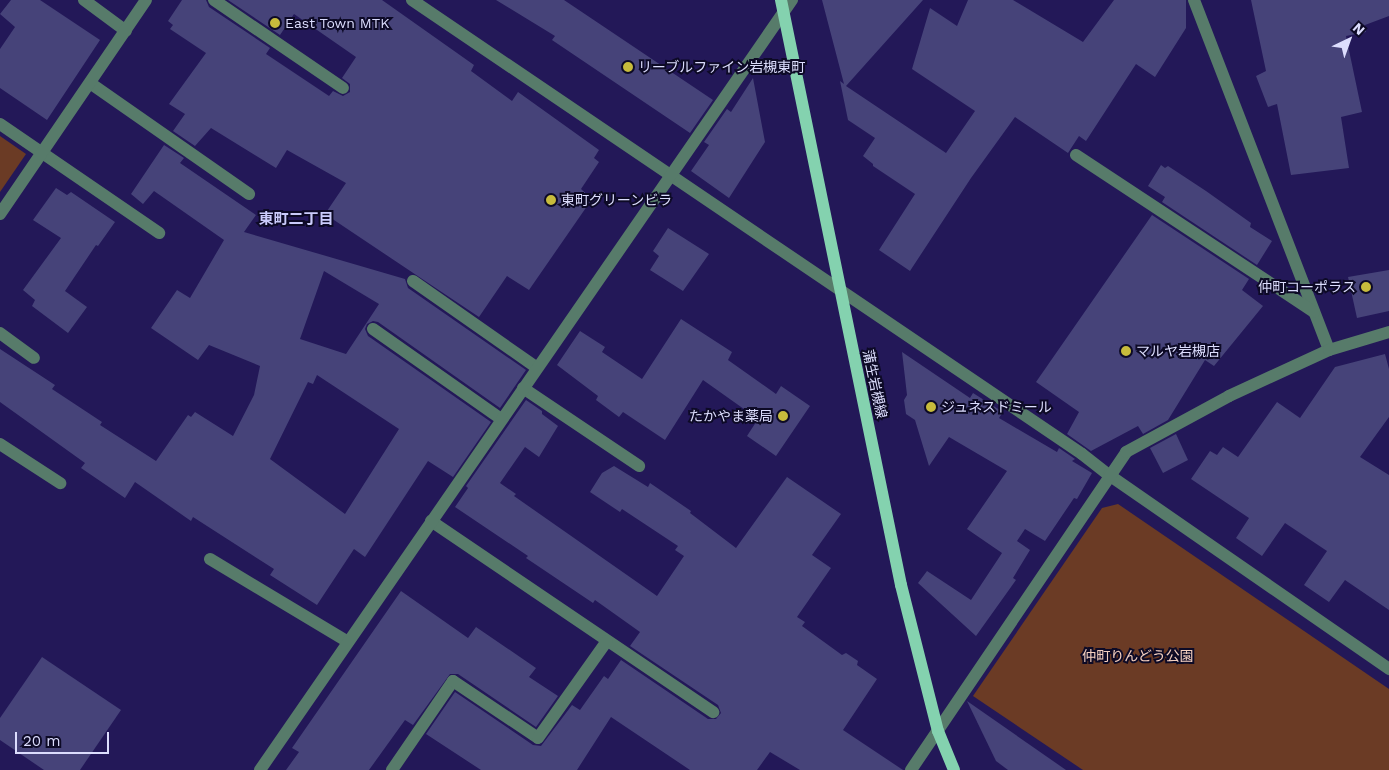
<!DOCTYPE html>
<meta charset="utf-8">
<style>
body{margin:0}
#map{position:relative;width:1389px;height:770px;overflow:hidden;background:#231858;font-family:"Work Sans","Noto Sans JP",sans-serif}
div>[style]{position:absolute}
[style*='--x']{left:calc(var(--x)*1px);top:calc(var(--y)*1px);width:calc(var(--w)*1px);rotate:calc(var(--a)*1deg)}
.green>*{inset:0;background:#6b3b25}
.building>*{inset:0;background:#464379}
.minor>*{height:12px;margin:-6px;padding:0 6px;transform-origin:6px;border-radius:6px;background:#577b6a}
.major>*{height:12px;margin:-6px;padding:0 6px;transform-origin:6px;border-radius:6px;background:#84d2af}
.dots>*{width:14px;height:14px;translate:-50% -50%;box-sizing:border-box;border:2px solid #0d0a26;border-radius:50%}
span{translate:-50% -50%;white-space:nowrap;text-align:center;line-height:1.15;-webkit-text-stroke:4px #0d0a26;paint-order:stroke}
.poi-label{font-size:14px;color:#dcddfd}
.left{translate:0 -50%;text-align:left}
.right{translate:-100% -50%;text-align:right}
.street-label{font-size:14px;color:#dcddfd}
.park-label{font-size:14px;color:#f5d0c0}
.neighbourhood-label{font-size:15px;color:#cacbfa;font-weight:700}
.north{position:absolute;left:1324px;top:15px;width:50px;height:50px;-webkit-text-stroke:4px #0d0a26;paint-order:stroke;rotate:42deg;font-size:14px;font-weight:700;line-height:20px;text-align:center;color:#dcddfd}
.north::after{content:'';display:block;margin:auto;width:18px;height:22px;background:#dcddfd;clip-path:polygon(50% 0,100% 100%,50% 72%,0 100%)}
.scale{position:absolute;left:15px;top:732px;width:94px;height:22px;box-sizing:border-box;border:2px solid #dcddfd;border-top:0;padding-left:6px;font-size:15px;line-height:18px;white-space:nowrap;color:#dcddfd;-webkit-text-stroke:4px #0d0a26;paint-order:stroke}
</style>
<div id="map">
<div class="green">
<div style="clip-path:polygon(0 136px,26px 154px,0 192px)"></div>
<div style="clip-path:polygon(1118px 504px,1389px 689px,1389px 770px,1083px 770px,973px 696px,1102px 508px)"></div>
</div>
<div class="building">
<div style="clip-path:polygon(11px 0,40px 0,100px 40px,47px 120px,0 88px,0 49px,15px 27px,0 14px)"></div>
<div style="clip-path:polygon(182px 0,206px 0,209px 7px,270px 48px,266px 54px,329px 96px,333px 91px,343px 96px,350px 92px,350px 84px,342px 78px,356px 57px,294px 14px,280px 35px,228px 0,382px 0,474px 65px,471px 71px,512px 101px,518px 92px,599px 150px,594px 158px,599px 162px,581px 189px,592px 199px,529px 290px,507px 276px,479px 317px,325px 214px,346px 183px,287px 150px,276px 168px,211px 128px,195px 146px,173px 131px,185px 114px,169px 104px,206px 53px,170px 29px,173px 25px,168px 21px)"></div>
<div style="clip-path:polygon(496px 0,564px 0,713px 100px,690px 133px,552px 40px,555px 36px)"></div>
<div style="clip-path:polygon(822px 0,923px 0,846px 86px,946px 153px,975px 111px,912px 69px,930px 8px,957px 26px,968px 0,1013px 0,1083px 42px,1114px 0,1186px 0,1186px 28px,1155px 77px,1136px 64px,1086px 141px,1079px 136px,1068px 153px,1015px 117px,971px 178px,910px 271px,879px 250px,915px 194px,873px 166px,873px 164px,863px 156px,875px 138px,848px 120px,840px 81px,844px 84px)"></div>
<div style="clip-path:polygon(1251px 0,1389px 0,1389px 16px,1365px 25px,1366px 32px,1346px 36px,1362px 112px,1341px 117px,1349px 168px,1291px 175px,1277px 104px,1268px 107px,1256px 76px,1266px 71px)"></div>
<div style="clip-path:polygon(753px 78px,765px 142px,729px 198px,691px 171px,709px 145px,704px 142px,727px 109px,731px 112px)"></div>
<div style="clip-path:polygon(evenodd,164px 145px,184px 158px,180px 163px,256px 215px,244px 232px,405px 279px,408px 288px,526px 370px,500px 408px,378px 322px,373px 321px,367px 324px,365px 329px,368px 336px,491px 422px,453px 477px,428px 461px,365px 557px,354px 549px,317px 605px,270px 575px,274px 569px,193px 517px,191px 521px,135px 482px,125px 498px,81px 468px,85px 463px,0 402px,0 349px,55px 385px,52px 389px,102px 422px,100px 425px,156px 461px,188px 415px,191px 417px,195px 412px,233px 436px,254px 395px,260px 366px,209px 345px,198px 360px,151px 328px,177px 290px,190px 298px,224px 240px,154px 191px,143px 204px,131px 194px,164px 145px,324px 271px,379px 304px,346px 354px,300px 339px,324px 271px,164px 145px,317px 375px,399px 429px,345px 514px,270px 459px,308px 382px,313px 384px,317px 375px)"></div>
<div style="clip-path:polygon(1161px 165px,1165px 168px,1168px 166px,1206px 191px,1251px 223px,1250px 227px,1272px 241px,1257px 265px,1162px 202px,1165px 197px,1148px 186px)"></div>
<div style="clip-path:polygon(56px 188px,67px 195px,71px 192px,115px 222px,98px 246px,96px 245px,65px 291px,87px 307px,68px 333px,32px 306px,35px 300px,23px 290px,61px 238px,33px 220px)"></div>
<div style="clip-path:polygon(1152px 215px,1249px 279px,1242px 290px,1263px 306px,1214px 366px,1205px 360px,1168px 420px,1143px 434px,1138px 426px,1091px 451px,1067px 434px,1079px 412px,1036px 382px)"></div>
<div style="clip-path:polygon(668px 228px,709px 254px,683px 291px,650px 270px,659px 256px,653px 251px)"></div>
<div style="clip-path:polygon(1389px 270px,1389px 311px,1357px 318px,1348px 277px)"></div>
<div style="clip-path:polygon(681px 319px,732px 352px,728px 360px,776px 394px,781px 386px,810px 406px,776px 456px,747px 436px,758px 419px,703px 380px,665px 440px,623px 412px,619px 417px,596px 400px,598px 396px,557px 365px,580px 331px,605px 347px,602px 352px,642px 379px)"></div>
<div style="clip-path:polygon(902px 352px,970px 398px,973px 393px,1003px 412px,999px 418px,1057px 452px,1059px 448px,1075px 459px,1072px 461px,1092px 473px,1077px 499px,1074px 498px,1045px 541px,1025px 529px,1017px 541px,1030px 550px,1013px 578px,1016px 580px,976px 636px,918px 583px,927px 571px,971px 600px,1002px 553px,967px 529px,1007px 471px,949px 437px,929px 466px,915px 420px,906px 414px,904px 400px,907px 395px)"></div>
<div style="clip-path:polygon(1385px 354px,1389px 369px,1389px 417px,1360px 457px,1389px 475px,1389px 610px,1345px 580px,1329px 602px,1304px 585px,1327px 551px,1285px 523px,1262px 556px,1236px 538px,1249px 518px,1191px 479px,1210px 451px,1217px 455px,1223px 447px,1238px 457px,1277px 402px,1300px 418px,1335px 367px)"></div>
<div style="clip-path:polygon(526px 400px,542px 411px,542px 414px,558px 426px,539px 457px,525px 447px,500px 483px,516px 494px,514px 496px,657px 596px,684px 556px,675px 550px,678px 546px,622px 509px,620px 512px,590px 492px,602px 473px,614px 466px,648px 487px,650px 483px,691px 511px,690px 513px,736px 548px,787px 477px,841px 514px,812px 555px,831px 568px,797px 617px,805px 622px,802px 626px,842px 655px,846px 653px,858px 661px,857px 665px,877px 679px,843px 730px,903px 770px,800px 770px,770px 752px,757px 770px,690px 770px,611px 717px,577px 770px,481px 770px,426px 734px,455px 692px,533px 745px,541px 746px,572px 705px,580px 710px,604px 676px,608px 679px,621px 660px,708px 719px,716px 719px,721px 713px,718px 705px,630px 646px,640px 632px,595px 600px,593px 603px,526px 558px,528px 556px,455px 507px,468px 488px,466px 486px)"></div>
<div style="clip-path:polygon(1176px 434px,1188px 460px,1163px 473px,1150px 448px)"></div>
<div style="clip-path:polygon(401px 591px,468px 638px,476px 627px,536px 668px,529px 677px,558px 696px,536px 727px,458px 674px,450px 674px,413px 725px,405px 720px,369px 770px,286px 770px,299px 752px,292px 748px)"></div>
<div style="clip-path:polygon(42px 657px,121px 710px,80px 770px,44px 770px,0 740px,0 718px)"></div>
<div style="clip-path:polygon(967px 701px,1066px 770px,1008px 770px,996px 761px)"></div>
</div>
<div class="minor">
<div style="--x:84;--y:0;--w:52;--a:36.4"></div>
<div style="--x:214;--y:0;--w:156;--a:34.3"></div>
<div style="--x:412;--y:0;--w:809;--a:34.12"></div>
<div style="--x:1082;--y:454;--w:34;--a:38"></div>
<div style="--x:1109;--y:475;--w:341;--a:34.7"></div>
<div style="--x:1194;--y:0;--w:375;--a:68.9"></div>
<div style="--x:90;--y:83;--w:194;--a:34.9"></div>
<div style="--x:0;--y:124;--w:193;--a:34.4"></div>
<div style="--x:1076;--y:155;--w:285;--a:33.4"></div>
<div style="--x:0;--y:214;--w:259;--a:-55.7"></div>
<div style="--x:413;--y:281;--w:150;--a:35"></div>
<div style="--x:373;--y:329;--w:156;--a:35.1"></div>
<div style="--x:0;--y:333;--w:42;--a:36.3"></div>
<div style="--x:523;--y:388;--w:140;--a:33.9"></div>
<div style="--x:0;--y:444;--w:72;--a:33"></div>
<div style="--x:431;--y:521;--w:341;--a:34.1"></div>
<div style="--x:210;--y:559;--w:161;--a:31"></div>
<div style="--x:260;--y:770;--w:936;--a:-55.36"></div>
<div style="--x:392;--y:770;--w:108;--a:-55.6"></div>
<div style="--x:453;--y:681;--w:102;--a:33.8"></div>
<div style="--x:538;--y:738;--w:119;--a:-54.6"></div>
<div style="--x:911;--y:770;--w:384;--a:-55.9"></div>
<div style="--x:1126;--y:452;--w:117;--a:-28.5"></div>
<div style="--x:1229;--y:396;--w:110;--a:-24.7"></div>
<div style="--x:1329;--y:350;--w:63;--a:-16.7"></div>
</div>
<div class="major">
<div style="--x:781;--y:0;--w:597;--a:78.41"></div>
<div style="--x:901;--y:585;--w:151;--a:75.8"></div>
<div style="--x:938;--y:731;--w:42;--a:67.7"></div>
</div>
<div class="dots">
<div style="left:275px;top:23px;background:#c7bb3c"></div>
<div style="left:628px;top:67px;background:#c7bb3c"></div>
<div style="left:551px;top:200px;background:#c7bb3c"></div>
<div style="left:1366px;top:287px;background:#c7bb3c"></div>
<div style="left:1126px;top:351px;background:#c7bb3c"></div>
<div style="left:931px;top:407px;background:#c7bb3c"></div>
<div style="left:783px;top:416px;background:#c7bb3c"></div>
</div>
<div class="poi-label">
<span class="left" style="left:285px;top:23px">East Town MTK</span>
<span class="left" style="left:638px;top:67px">リーブルファイン岩槻東町</span>
<span class="left" style="left:561px;top:200px">東町グリーンビラ</span>
<span class="right" style="left:1356px;top:287px">仲町コーポラス</span>
<span class="left" style="left:1136px;top:351px">マルヤ岩槻店</span>
<span class="left" style="left:941px;top:407px">ジュネスドミール</span>
<span class="right" style="left:773px;top:416px">たかやま薬局</span>
</div>
<div class="street-label">
<span style="left:875px;top:384px;rotate:78deg">蒲生岩槻線</span>
</div>
<div class="park-label">
<span style="left:1138px;top:656px">仲町りんどう公園</span>
</div>
<div class="neighbourhood-label">
<span style="left:296px;top:220px">東町二丁目</span>
</div>
<div class="north">N</div>
<div class="scale">20 m</div>
</div>
